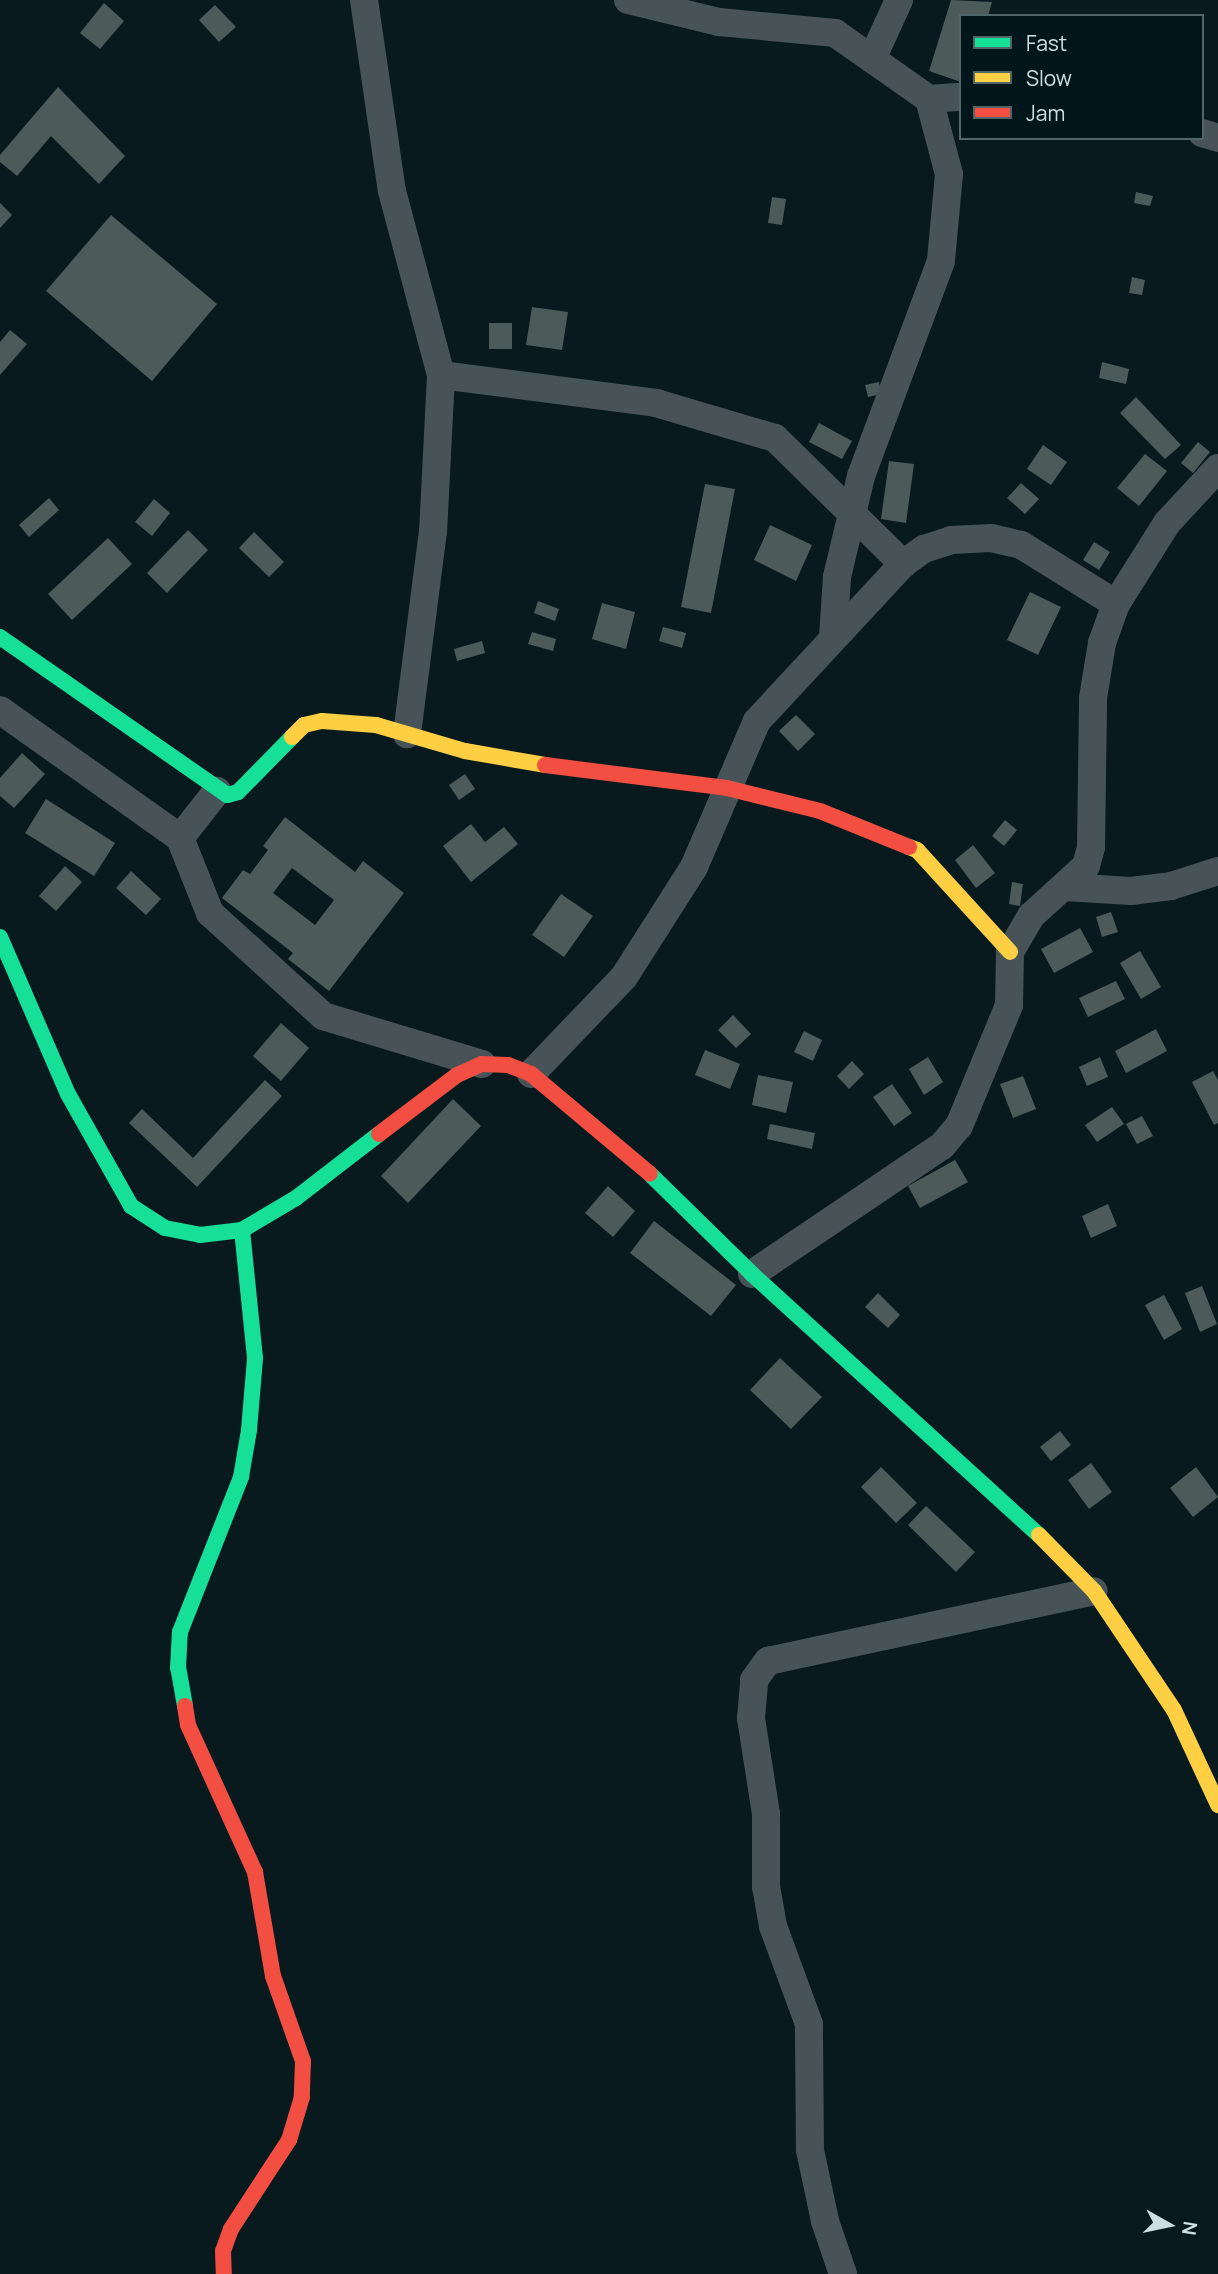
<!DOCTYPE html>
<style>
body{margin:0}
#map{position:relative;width:1218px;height:2274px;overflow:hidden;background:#081a1d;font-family:Manrope,sans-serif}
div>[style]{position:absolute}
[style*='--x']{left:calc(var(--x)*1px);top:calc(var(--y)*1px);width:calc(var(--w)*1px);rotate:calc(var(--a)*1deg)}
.building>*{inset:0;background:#4c5a5a}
.street>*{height:28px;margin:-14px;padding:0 14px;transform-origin:14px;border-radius:14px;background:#485357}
.fast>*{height:16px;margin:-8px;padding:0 8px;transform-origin:8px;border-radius:8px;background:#16e098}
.slow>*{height:16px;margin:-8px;padding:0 8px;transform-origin:8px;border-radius:8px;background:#ffcf43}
.jam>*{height:16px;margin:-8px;padding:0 8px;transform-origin:8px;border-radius:8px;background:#f24e42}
span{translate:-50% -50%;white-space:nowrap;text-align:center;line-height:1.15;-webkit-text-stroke:7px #00161a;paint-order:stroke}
.legend{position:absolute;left:959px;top:14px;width:245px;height:126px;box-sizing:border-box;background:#00161a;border:2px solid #52666a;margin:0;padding:9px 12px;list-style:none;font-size:21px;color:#ccdfe2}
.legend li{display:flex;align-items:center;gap:14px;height:35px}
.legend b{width:35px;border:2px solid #52666a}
.north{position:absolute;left:1134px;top:2190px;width:70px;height:70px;-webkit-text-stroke:5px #00161a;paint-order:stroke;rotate:99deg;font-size:19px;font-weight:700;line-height:28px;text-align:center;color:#ccdfe2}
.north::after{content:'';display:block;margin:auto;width:24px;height:32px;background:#ccdfe2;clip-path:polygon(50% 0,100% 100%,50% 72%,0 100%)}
</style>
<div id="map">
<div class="building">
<div style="clip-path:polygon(951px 0,992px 2px,988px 16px,961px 16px,961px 82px,929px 71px)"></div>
<div style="clip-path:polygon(104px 3px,124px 21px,100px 49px,80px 33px)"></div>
<div style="clip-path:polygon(215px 5px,236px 27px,219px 42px,199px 20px)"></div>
<div style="clip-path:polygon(58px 87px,125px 156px,99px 184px,51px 136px,17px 176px,0 162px,0 155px)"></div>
<div style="clip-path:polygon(1136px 192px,1153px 196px,1150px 206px,1134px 203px)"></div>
<div style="clip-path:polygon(772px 197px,786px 199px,782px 225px,768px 223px)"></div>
<div style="clip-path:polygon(0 203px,12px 215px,0 228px)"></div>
<div style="clip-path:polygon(111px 215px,217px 304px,152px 381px,46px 291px)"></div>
<div style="clip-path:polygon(1132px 277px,1145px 280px,1142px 295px,1129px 293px)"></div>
<div style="clip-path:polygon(532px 307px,568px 312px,562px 350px,526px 345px)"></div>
<div style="clip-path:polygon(489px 323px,512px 323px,512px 349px,489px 349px)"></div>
<div style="clip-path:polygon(10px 330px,27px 344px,0 375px,0 342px)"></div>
<div style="clip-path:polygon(1102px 362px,1129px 369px,1126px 384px,1099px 378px)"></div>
<div style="clip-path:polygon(879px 382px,881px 394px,868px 397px,865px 385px)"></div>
<div style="clip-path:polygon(1136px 397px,1181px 445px,1165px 459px,1120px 413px)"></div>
<div style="clip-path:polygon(819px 423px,852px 441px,842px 459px,809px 442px)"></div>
<div style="clip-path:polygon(1198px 442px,1210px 452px,1193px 473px,1181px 463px)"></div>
<div style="clip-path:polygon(1043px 445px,1067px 462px,1051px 485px,1027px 469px)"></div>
<div style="clip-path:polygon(1145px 454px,1167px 471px,1139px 506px,1117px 488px)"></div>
<div style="clip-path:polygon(889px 461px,914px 464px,906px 523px,881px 519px)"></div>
<div style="clip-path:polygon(1021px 483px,1039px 499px,1025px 514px,1007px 498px)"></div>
<div style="clip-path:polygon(705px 484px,735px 489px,711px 613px,681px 607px)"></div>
<div style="clip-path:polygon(49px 498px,59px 510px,29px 537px,19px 525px)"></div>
<div style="clip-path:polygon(154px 499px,170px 513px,152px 536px,135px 522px)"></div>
<div style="clip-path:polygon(770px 525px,812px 545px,796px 581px,754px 560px)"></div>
<div style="clip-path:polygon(188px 530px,208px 550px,167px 593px,147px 573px)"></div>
<div style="clip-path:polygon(254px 532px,284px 562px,269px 577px,239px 548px)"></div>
<div style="clip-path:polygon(108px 538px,132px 564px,72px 620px,48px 594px)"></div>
<div style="clip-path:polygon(1094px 542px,1110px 552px,1099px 570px,1083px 560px)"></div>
<div style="clip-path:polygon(1030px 592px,1061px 607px,1038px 655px,1007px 640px)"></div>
<div style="clip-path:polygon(538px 601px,559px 609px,555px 621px,534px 613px)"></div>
<div style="clip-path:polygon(602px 603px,635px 612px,626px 649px,592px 639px)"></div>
<div style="clip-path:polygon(663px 627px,686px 633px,682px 648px,659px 641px)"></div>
<div style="clip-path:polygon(532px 632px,556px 639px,553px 651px,528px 644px)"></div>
<div style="clip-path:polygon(482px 641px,485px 653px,457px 661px,454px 649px)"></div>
<div style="clip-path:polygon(796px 715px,815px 734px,798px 751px,779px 731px)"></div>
<div style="clip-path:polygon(22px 753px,45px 774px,14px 808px,0 796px,0 778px)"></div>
<div style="clip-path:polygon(465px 774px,475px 789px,459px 800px,449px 785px)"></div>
<div style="clip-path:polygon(46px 799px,115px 843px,94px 876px,25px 833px)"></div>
<div style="clip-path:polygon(evenodd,285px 817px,355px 872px,363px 861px,404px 893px,329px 991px,288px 959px,293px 953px,222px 898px,243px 870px,250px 874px,268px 850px,263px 846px,285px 817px,292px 868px,334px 900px,315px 925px,273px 893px,292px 868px)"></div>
<div style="clip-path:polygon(1005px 820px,1017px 830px,1004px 846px,992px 836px)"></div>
<div style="clip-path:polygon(471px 824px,485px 842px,504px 827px,518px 844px,471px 882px,443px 846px)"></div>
<div style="clip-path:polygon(973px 845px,995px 873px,976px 888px,955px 860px)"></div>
<div style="clip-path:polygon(65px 866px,82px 882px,56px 911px,39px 896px)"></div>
<div style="clip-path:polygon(131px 871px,161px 899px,146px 915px,116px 888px)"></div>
<div style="clip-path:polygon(1012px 882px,1023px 884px,1020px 906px,1009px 904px)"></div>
<div style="clip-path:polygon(561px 894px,593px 916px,564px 957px,532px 935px)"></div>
<div style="clip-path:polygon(1111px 912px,1118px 932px,1102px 937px,1096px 917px)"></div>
<div style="clip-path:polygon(1080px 928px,1093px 952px,1054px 973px,1041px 949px)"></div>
<div style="clip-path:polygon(1140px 951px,1161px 987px,1141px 999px,1120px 963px)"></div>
<div style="clip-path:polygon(1116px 981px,1125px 999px,1088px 1017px,1079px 998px)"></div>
<div style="clip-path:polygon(733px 1015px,751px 1034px,736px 1048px,718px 1030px)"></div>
<div style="clip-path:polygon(281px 1023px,309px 1048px,281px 1081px,253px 1056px)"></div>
<div style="clip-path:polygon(1156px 1029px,1167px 1051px,1126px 1073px,1115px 1051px)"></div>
<div style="clip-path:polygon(804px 1031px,822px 1040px,813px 1061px,794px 1052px)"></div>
<div style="clip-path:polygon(705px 1050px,740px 1064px,730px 1089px,695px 1075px)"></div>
<div style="clip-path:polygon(928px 1057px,943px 1082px,924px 1095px,909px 1069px)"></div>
<div style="clip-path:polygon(1100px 1057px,1108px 1077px,1087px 1086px,1079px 1067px)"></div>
<div style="clip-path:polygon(852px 1061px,864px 1074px,849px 1089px,837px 1076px)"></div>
<div style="clip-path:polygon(1213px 1071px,1218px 1080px,1218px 1123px,1214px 1125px,1192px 1082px)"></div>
<div style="clip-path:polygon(758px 1075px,793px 1082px,786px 1113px,752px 1105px)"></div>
<div style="clip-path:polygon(1023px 1076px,1036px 1109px,1013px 1118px,1000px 1084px)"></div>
<div style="clip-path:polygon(265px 1080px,282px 1096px,197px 1187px,129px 1123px,142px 1109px,193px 1158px)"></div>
<div style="clip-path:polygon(892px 1084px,912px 1113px,894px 1126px,873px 1097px)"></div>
<div style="clip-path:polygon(453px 1099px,481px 1126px,408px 1203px,381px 1176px)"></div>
<div style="clip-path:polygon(1112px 1107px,1124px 1124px,1097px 1142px,1085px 1125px)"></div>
<div style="clip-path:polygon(1142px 1116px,1153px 1136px,1137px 1144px,1126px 1124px)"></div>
<div style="clip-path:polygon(770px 1124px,815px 1133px,812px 1149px,767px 1139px)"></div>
<div style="clip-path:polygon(955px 1160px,968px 1182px,920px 1208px,908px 1186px)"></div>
<div style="clip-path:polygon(608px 1186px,635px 1211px,613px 1237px,585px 1213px)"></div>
<div style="clip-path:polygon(1108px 1204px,1117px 1226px,1091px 1238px,1082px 1216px)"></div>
<div style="clip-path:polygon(654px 1221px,736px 1285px,711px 1316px,630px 1253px)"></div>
<div style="clip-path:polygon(1202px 1286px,1217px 1324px,1200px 1332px,1185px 1293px)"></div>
<div style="clip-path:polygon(878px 1293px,900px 1315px,888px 1328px,865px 1307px)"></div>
<div style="clip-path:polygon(1164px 1295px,1182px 1329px,1164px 1340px,1145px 1305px)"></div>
<div style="clip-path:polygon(780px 1358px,822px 1397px,791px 1429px,750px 1390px)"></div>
<div style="clip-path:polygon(1060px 1431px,1071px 1445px,1051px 1461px,1040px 1447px)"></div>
<div style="clip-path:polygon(1091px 1463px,1112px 1492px,1089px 1509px,1068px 1480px)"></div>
<div style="clip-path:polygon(881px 1467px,917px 1503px,896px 1523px,861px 1487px)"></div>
<div style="clip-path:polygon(1196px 1467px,1218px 1497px,1193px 1517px,1170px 1488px)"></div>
<div style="clip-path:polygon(926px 1506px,975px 1552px,956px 1572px,908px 1525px)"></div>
</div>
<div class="street">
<div style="--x:364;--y:0;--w:193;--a:81.7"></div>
<div style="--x:392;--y:191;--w:190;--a:75.1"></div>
<div style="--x:441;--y:375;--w:156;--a:92.9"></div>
<div style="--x:433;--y:531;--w:205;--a:97.3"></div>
<div style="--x:628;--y:0;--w:94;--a:13.6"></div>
<div style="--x:719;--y:22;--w:117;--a:5.4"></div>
<div style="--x:835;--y:33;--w:115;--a:35.1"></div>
<div style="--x:929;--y:99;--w:78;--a:75.1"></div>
<div style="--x:949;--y:174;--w:87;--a:95.3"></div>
<div style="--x:941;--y:261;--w:229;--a:110.4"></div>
<div style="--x:861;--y:476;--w:104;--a:103.4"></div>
<div style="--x:837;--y:577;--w:61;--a:93.8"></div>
<div style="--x:872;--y:59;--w:65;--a:-65.4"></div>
<div style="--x:929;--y:99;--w:32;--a:-4"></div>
<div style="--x:1202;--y:133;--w:17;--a:17"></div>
<div style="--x:441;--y:375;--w:217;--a:7.4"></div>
<div style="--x:656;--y:403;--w:124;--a:16.4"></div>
<div style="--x:775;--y:438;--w:180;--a:44.5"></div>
<div style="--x:0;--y:710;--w:221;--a:35.4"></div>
<div style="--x:180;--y:838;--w:81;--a:68.2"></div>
<div style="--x:210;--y:913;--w:153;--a:42.3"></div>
<div style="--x:323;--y:1016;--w:166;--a:16.8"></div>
<div style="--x:180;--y:838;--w:60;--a:-51.8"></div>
<div style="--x:1065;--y:887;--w:66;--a:3.5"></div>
<div style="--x:1131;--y:891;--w:40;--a:-7.1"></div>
<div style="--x:1171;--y:886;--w:49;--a:-17.7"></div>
<div style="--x:531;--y:1074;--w:134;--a:-46.2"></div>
<div style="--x:624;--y:977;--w:130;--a:-57.5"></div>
<div style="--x:694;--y:867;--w:159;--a:-66.7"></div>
<div style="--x:757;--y:721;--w:214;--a:-47.1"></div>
<div style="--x:903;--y:564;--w:26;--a:-36"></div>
<div style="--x:924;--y:549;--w:28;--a:-18"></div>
<div style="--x:951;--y:540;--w:40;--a:-2.9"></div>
<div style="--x:991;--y:538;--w:31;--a:13"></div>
<div style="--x:1021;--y:545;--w:112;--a:31.8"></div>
<div style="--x:752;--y:1274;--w:229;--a:-34"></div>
<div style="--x:942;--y:1146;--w:26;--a:-50"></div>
<div style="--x:959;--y:1126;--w:131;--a:-67.5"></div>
<div style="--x:1009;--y:1005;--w:53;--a:-88.9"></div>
<div style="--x:1010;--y:952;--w:42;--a:-59.7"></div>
<div style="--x:1031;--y:916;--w:74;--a:-42.3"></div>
<div style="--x:1086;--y:866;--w:20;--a:-75"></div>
<div style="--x:1091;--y:847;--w:149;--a:-89.2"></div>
<div style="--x:1093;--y:698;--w:56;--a:-80.7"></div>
<div style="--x:1102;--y:643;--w:41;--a:-70.3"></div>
<div style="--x:1116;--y:604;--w:96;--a:-57.8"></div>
<div style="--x:1167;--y:523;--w:75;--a:-47.2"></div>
<div style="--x:843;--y:2274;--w:56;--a:-108.8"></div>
<div style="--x:825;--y:2221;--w:73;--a:-101.9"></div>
<div style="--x:810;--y:2150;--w:126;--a:-90.5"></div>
<div style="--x:809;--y:2024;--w:104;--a:-110.2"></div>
<div style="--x:773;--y:1926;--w:40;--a:-100"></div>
<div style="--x:766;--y:1887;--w:73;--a:-90"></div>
<div style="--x:766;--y:1814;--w:97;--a:-98.9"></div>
<div style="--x:751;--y:1718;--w:38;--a:-85"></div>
<div style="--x:754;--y:1680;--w:24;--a:-54"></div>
<div style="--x:768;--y:1661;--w:333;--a:-12.1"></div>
</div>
<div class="fast">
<div style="--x:0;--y:637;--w:277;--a:34.8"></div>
<div style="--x:227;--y:795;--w:11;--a:-15"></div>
<div style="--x:238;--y:792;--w:77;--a:-45.5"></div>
<div style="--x:0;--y:937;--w:171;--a:66.6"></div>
<div style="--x:68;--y:1094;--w:129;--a:60.6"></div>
<div style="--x:131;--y:1206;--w:40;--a:32.9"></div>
<div style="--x:165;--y:1228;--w:36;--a:11"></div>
<div style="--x:200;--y:1235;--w:42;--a:-6.8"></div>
<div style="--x:242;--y:1230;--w:63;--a:-30.7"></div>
<div style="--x:296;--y:1198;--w:105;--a:-37.6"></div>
<div style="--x:650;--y:1174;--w:143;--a:44.4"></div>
<div style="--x:752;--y:1274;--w:388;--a:42.3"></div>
<div style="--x:185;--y:1706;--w:39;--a:-100"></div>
<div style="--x:178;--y:1668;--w:36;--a:-87"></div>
<div style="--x:180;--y:1632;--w:167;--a:-68.5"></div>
<div style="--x:241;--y:1477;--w:48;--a:-80.3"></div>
<div style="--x:249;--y:1430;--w:72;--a:-85.2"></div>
<div style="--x:255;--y:1358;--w:129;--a:-95.8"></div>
</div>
<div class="slow">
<div style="--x:292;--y:737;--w:17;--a:-45"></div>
<div style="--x:304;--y:725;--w:18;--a:-13"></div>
<div style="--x:322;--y:721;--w:54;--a:4.2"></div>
<div style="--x:376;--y:725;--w:93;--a:16.3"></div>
<div style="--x:465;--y:751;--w:81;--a:9.9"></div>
<div style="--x:909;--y:847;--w:9;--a:21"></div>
<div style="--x:917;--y:850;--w:138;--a:47.6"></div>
<div style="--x:1039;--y:1535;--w:78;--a:45.5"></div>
<div style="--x:1094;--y:1591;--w:143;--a:56.1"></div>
<div style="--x:1174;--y:1710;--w:105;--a:65.1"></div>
</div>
<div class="jam">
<div style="--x:545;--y:765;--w:183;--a:7.2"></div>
<div style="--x:727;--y:788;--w:96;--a:13.9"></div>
<div style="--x:820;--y:811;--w:96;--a:22"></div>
<div style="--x:379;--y:1134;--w:98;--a:-37.1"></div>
<div style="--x:457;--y:1075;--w:27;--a:-24"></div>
<div style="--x:482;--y:1064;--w:26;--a:2"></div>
<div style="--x:508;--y:1065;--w:25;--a:21"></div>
<div style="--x:531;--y:1074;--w:155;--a:40"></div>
<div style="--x:185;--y:1706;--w:19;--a:81"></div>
<div style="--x:188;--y:1725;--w:162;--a:65.5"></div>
<div style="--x:255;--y:1872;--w:106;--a:80.2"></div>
<div style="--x:273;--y:1976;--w:90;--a:70.6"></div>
<div style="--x:303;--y:2061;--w:36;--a:92"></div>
<div style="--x:302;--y:2097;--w:45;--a:106.8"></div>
<div style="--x:289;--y:2140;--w:106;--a:123.1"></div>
<div style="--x:231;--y:2229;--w:23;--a:110"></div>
<div style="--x:223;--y:2251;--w:23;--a:88"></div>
</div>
<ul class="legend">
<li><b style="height:9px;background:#16e098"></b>Fast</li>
<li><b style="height:9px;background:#ffcf43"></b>Slow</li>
<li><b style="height:9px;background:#f24e42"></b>Jam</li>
</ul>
<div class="north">N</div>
</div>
